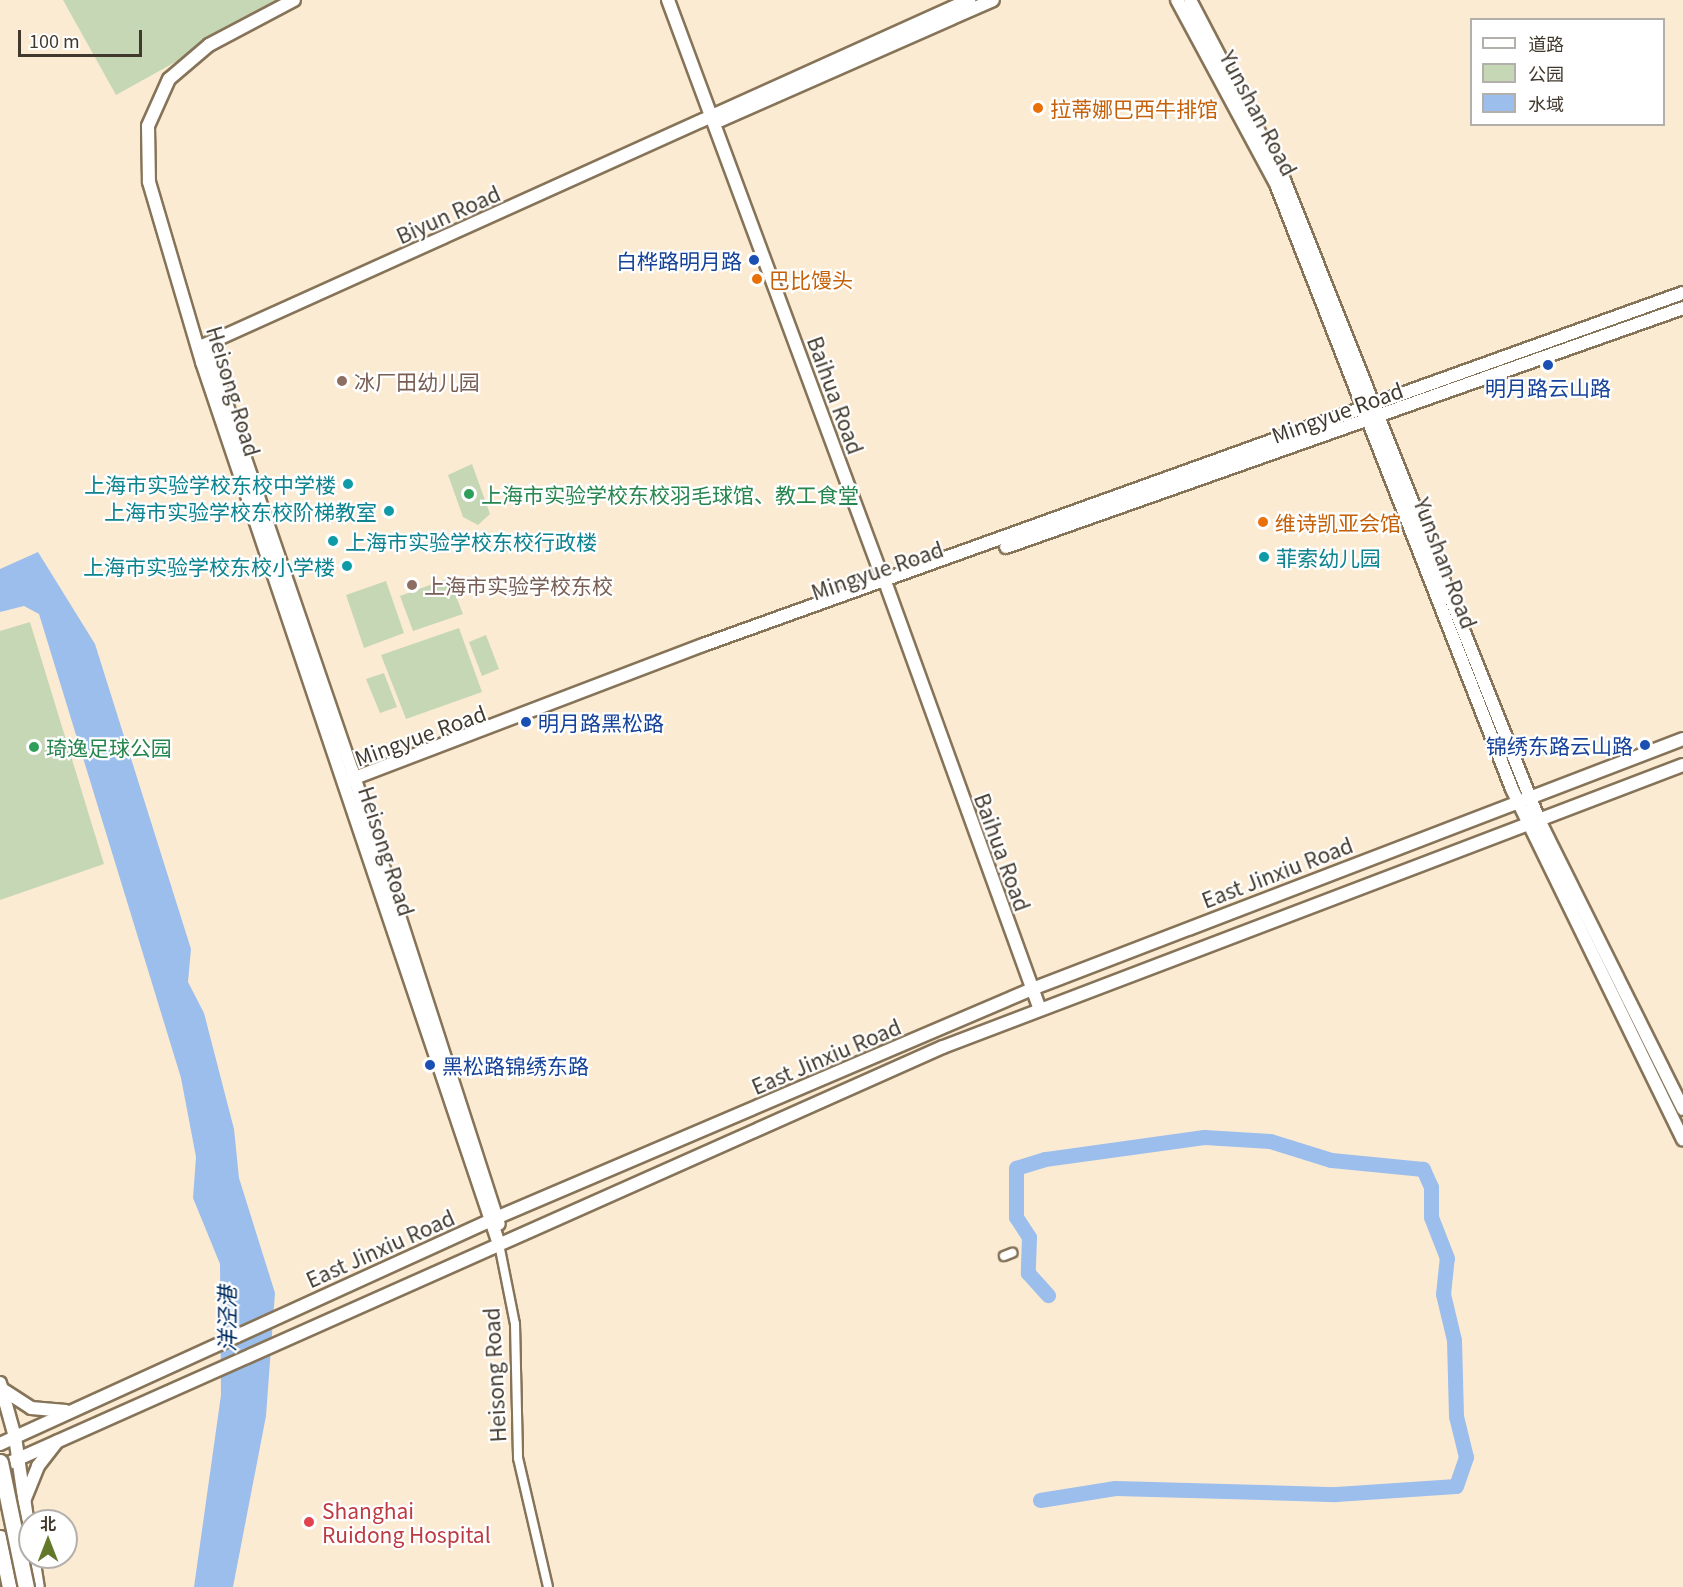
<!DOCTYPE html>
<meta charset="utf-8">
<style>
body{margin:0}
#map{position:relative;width:1683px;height:1587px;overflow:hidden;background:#fcebd3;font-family:Georgia,"Noto Sans SC",serif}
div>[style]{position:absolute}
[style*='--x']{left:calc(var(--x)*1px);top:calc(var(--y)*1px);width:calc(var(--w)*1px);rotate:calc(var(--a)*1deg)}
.green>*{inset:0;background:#c6d7b5}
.water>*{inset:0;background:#9cbeec}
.river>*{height:15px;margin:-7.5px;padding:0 7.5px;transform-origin:7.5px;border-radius:7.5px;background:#9cbeec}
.roads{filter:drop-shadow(2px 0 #867459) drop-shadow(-2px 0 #867459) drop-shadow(0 2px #867459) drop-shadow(0 -2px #867459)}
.street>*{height:8px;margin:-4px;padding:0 4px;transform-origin:4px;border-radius:4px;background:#fff}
.secondary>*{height:12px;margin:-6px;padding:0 6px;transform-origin:6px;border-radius:6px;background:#fff}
.primary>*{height:12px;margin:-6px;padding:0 6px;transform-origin:6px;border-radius:6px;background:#fff}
.highway>*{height:15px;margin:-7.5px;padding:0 7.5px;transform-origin:7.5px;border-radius:7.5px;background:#fff}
.bridges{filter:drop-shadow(2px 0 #867459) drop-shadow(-2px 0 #867459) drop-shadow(0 2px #867459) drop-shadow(0 -2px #867459)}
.highway-bridge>*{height:15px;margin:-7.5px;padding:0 7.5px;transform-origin:7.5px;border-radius:7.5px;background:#fff}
.dots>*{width:16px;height:16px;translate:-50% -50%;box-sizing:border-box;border:3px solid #fff;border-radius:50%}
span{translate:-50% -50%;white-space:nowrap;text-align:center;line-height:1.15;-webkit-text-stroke:4.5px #fff;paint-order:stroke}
.food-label{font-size:21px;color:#c56008}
.left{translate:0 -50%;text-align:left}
.street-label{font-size:21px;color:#41392d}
.transit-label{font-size:21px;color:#164399}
.right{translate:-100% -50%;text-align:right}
.education-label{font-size:21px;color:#785e54}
.culture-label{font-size:21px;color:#0d838f}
.leisure-label{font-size:21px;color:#27864d}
.health-label{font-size:21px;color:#be3a42}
.water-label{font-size:22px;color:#002e63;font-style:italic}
.legend{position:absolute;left:1470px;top:18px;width:195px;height:108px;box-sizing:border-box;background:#fff;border:2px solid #b3b0ab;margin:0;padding:8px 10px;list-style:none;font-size:18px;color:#41392d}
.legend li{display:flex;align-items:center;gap:12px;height:30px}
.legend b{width:30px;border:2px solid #b3b0ab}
.north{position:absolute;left:18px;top:1509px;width:60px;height:60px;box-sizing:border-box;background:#fff;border:2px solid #b3b0ab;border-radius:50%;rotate:0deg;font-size:16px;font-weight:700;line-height:24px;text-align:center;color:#41392d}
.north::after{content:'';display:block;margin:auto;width:21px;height:27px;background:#637828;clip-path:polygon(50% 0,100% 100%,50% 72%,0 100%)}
.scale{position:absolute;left:18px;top:30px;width:124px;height:27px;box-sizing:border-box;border:3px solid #41392d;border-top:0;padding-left:8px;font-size:18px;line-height:21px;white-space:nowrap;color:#41392d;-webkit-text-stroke:4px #fff;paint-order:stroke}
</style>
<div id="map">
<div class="green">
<div style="clip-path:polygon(63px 0,287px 0,116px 95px)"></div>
<div style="clip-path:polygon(472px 464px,490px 514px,478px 525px,463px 517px,448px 475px)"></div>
<div style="clip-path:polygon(449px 578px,463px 614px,413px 631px,400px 596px)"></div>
<div style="clip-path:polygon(386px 581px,404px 633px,364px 648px,346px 595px)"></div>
<div style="clip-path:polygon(30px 622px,104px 864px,0 900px,0 631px)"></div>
<div style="clip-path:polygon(459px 628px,482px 692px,406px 719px,381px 655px)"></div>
<div style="clip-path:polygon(486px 635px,499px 669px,482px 676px,469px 642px)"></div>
<div style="clip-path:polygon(384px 673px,397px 707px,380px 713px,366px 679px)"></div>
</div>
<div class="water">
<div style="clip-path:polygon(38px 552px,95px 644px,191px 949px,188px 982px,204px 1013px,234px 1129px,239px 1178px,275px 1293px,266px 1416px,233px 1587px,194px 1587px,221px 1395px,220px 1264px,193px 1198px,196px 1157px,181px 1078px,39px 614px,24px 606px,0 612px,0 569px)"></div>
</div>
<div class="river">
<div style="--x:1040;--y:1500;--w:76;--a:-9.1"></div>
<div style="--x:1115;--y:1488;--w:221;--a:1.6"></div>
<div style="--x:1336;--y:1494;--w:120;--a:-3.8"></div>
<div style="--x:1456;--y:1486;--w:31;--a:-71"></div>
<div style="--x:1466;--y:1457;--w:42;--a:-103.7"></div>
<div style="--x:1456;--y:1416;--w:76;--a:-91.5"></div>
<div style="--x:1454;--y:1340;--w:47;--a:-103.4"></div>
<div style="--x:1443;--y:1294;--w:36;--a:-84"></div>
<div style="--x:1447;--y:1258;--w:44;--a:-111.3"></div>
<div style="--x:1431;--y:1217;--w:30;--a:-90"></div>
<div style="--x:1431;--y:1187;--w:20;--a:-114"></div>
<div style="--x:1423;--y:1169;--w:92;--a:-174.4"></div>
<div style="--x:1331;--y:1160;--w:64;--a:-162.7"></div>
<div style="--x:1270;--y:1141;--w:66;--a:-176.5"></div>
<div style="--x:1204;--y:1137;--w:161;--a:172.1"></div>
<div style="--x:1045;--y:1159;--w:30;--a:163"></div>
<div style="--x:1016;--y:1168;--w:49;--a:90"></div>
<div style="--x:1016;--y:1217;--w:24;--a:57"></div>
<div style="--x:1029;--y:1237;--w:36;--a:92"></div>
<div style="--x:1028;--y:1273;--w:30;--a:48"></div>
</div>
<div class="roads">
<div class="street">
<div style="--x:499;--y:1244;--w:82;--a:78.7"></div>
<div style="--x:515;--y:1324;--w:134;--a:88.7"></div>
<div style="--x:518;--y:1458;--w:132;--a:76.9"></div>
<div style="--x:1004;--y:1256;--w:9;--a:-21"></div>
</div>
<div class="secondary">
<div style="--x:294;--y:0;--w:96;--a:152.1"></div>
<div style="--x:209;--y:45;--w:52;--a:139.6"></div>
<div style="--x:169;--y:79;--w:51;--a:114.1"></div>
<div style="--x:148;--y:126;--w:56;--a:89"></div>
<div style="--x:149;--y:182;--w:188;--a:73.6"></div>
<div style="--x:202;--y:362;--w:931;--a:71.39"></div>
<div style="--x:668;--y:0;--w:621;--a:69.64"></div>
<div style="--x:1177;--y:0;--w:209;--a:61.7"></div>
<div style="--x:1276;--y:184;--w:649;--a:68.69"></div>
<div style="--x:1512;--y:789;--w:390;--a:64"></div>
<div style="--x:1190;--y:0;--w:203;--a:62.4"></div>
<div style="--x:1284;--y:180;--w:689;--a:68.28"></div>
<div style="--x:1539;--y:820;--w:323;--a:63.5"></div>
<div style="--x:712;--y:117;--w:9;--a:18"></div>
<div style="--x:721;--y:120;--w:297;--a:-23.8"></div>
<div style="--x:200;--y:347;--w:16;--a:47"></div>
<div style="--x:211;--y:359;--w:435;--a:71.1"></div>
<div style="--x:352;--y:770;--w:477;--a:72.1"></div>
<div style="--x:200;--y:347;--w:844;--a:-24.29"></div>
<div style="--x:1006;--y:547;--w:718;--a:-19.44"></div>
<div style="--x:887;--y:587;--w:448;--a:70.1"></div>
<div style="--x:344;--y:782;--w:384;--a:-20.9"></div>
<div style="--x:703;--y:645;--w:1041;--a:-19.76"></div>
<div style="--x:2;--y:1389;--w:35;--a:33"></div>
<div style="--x:31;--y:1408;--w:35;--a:5"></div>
<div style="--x:0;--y:1444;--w:537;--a:-24.51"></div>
<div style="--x:489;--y:1221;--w:590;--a:-23.13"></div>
<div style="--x:1032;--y:989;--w:697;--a:-21.01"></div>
<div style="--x:0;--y:1467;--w:1032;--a:-24.01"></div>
<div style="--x:943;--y:1047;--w:792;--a:-20.86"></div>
<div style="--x:24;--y:1501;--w:38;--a:-68"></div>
<div style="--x:38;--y:1466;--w:31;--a:-52"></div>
</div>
<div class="primary">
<div style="--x:0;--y:1383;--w:56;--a:74.5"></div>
<div style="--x:15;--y:1437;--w:103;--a:81.6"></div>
<div style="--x:33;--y:1557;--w:30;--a:81"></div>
</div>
<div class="highway">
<div style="--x:0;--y:1538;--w:50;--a:78.5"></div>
</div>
</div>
<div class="bridges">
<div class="highway-bridge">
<div style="--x:0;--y:1462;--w:128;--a:78.3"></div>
</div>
</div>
<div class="dots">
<div style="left:1038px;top:108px;background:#e8710a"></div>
<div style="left:754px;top:260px;background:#1a4fb4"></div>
<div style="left:757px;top:279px;background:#e8710a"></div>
<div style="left:1548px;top:365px;background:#1a4fb4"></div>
<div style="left:342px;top:381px;background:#8d6e63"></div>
<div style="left:348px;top:484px;background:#0f9aa8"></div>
<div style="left:469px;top:494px;background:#2e9e5b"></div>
<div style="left:389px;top:511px;background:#0f9aa8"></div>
<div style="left:1263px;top:522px;background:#e8710a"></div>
<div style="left:333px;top:541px;background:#0f9aa8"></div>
<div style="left:1264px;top:557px;background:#0f9aa8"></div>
<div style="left:347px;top:566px;background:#0f9aa8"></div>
<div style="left:412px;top:585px;background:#8d6e63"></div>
<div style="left:526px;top:722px;background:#1a4fb4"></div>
<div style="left:1645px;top:745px;background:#1a4fb4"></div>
<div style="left:34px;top:747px;background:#2e9e5b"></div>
<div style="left:430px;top:1065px;background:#1a4fb4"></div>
<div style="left:309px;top:1522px;background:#e0444e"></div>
</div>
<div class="food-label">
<span class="left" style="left:1050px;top:108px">拉蒂娜巴西牛排馆</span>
<span class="left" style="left:769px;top:279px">巴比馒头</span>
<span class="left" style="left:1275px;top:522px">维诗凯亚会馆</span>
</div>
<div class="street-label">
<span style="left:1259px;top:113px;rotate:62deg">Yunshan Road</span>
<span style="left:448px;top:214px;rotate:-24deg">Biyun Road</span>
<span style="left:234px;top:391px;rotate:73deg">Heisong Road</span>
<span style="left:836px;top:395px;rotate:70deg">Baihua Road</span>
<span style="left:1337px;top:412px;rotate:-20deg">Mingyue Road</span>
<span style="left:1446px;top:563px;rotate:69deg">Yunshan Road</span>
<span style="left:877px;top:570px;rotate:-19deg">Mingyue Road</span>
<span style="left:420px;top:735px;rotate:-20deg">Mingyue Road</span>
<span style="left:387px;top:851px;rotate:72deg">Heisong Road</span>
<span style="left:1003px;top:852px;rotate:70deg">Baihua Road</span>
<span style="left:1277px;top:872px;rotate:-21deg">East Jinxiu Road</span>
<span style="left:826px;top:1056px;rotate:-23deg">East Jinxiu Road</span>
<span style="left:380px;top:1248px;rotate:-24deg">East Jinxiu Road</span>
<span style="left:494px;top:1375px;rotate:-93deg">Heisong Road</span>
</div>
<div class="transit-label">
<span class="right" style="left:742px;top:260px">白桦路明月路</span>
<span style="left:1548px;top:387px">明月路云山路</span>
<span class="left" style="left:538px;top:722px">明月路黑松路</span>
<span class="right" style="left:1633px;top:745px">锦绣东路云山路</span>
<span class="left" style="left:442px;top:1065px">黑松路锦绣东路</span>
</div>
<div class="education-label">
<span class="left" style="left:354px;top:381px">冰厂田幼儿园</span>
<span class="left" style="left:424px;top:585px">上海市实验学校东校</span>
</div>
<div class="culture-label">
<span class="right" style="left:336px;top:484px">上海市实验学校东校中学楼</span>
<span class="right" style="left:377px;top:511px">上海市实验学校东校阶梯教室</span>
<span class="left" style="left:345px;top:541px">上海市实验学校东校行政楼</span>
<span class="left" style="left:1276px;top:557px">菲索幼儿园</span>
<span class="right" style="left:335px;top:566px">上海市实验学校东校小学楼</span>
</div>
<div class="leisure-label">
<span class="left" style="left:481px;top:494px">上海市实验学校东校羽毛球馆、教工食堂</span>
<span class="left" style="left:46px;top:747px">琦逸足球公园</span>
</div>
<div class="health-label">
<span class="left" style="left:322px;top:1522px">Shanghai<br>Ruidong Hospital</span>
</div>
<div class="water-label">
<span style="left:226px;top:1319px;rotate:-90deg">洋泾港</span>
</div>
<ul class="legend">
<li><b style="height:8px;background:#fff"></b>道路</li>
<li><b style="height:16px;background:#c6d7b5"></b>公园</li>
<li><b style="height:16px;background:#9cbeec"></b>水域</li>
</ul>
<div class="north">北</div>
<div class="scale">100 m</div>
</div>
